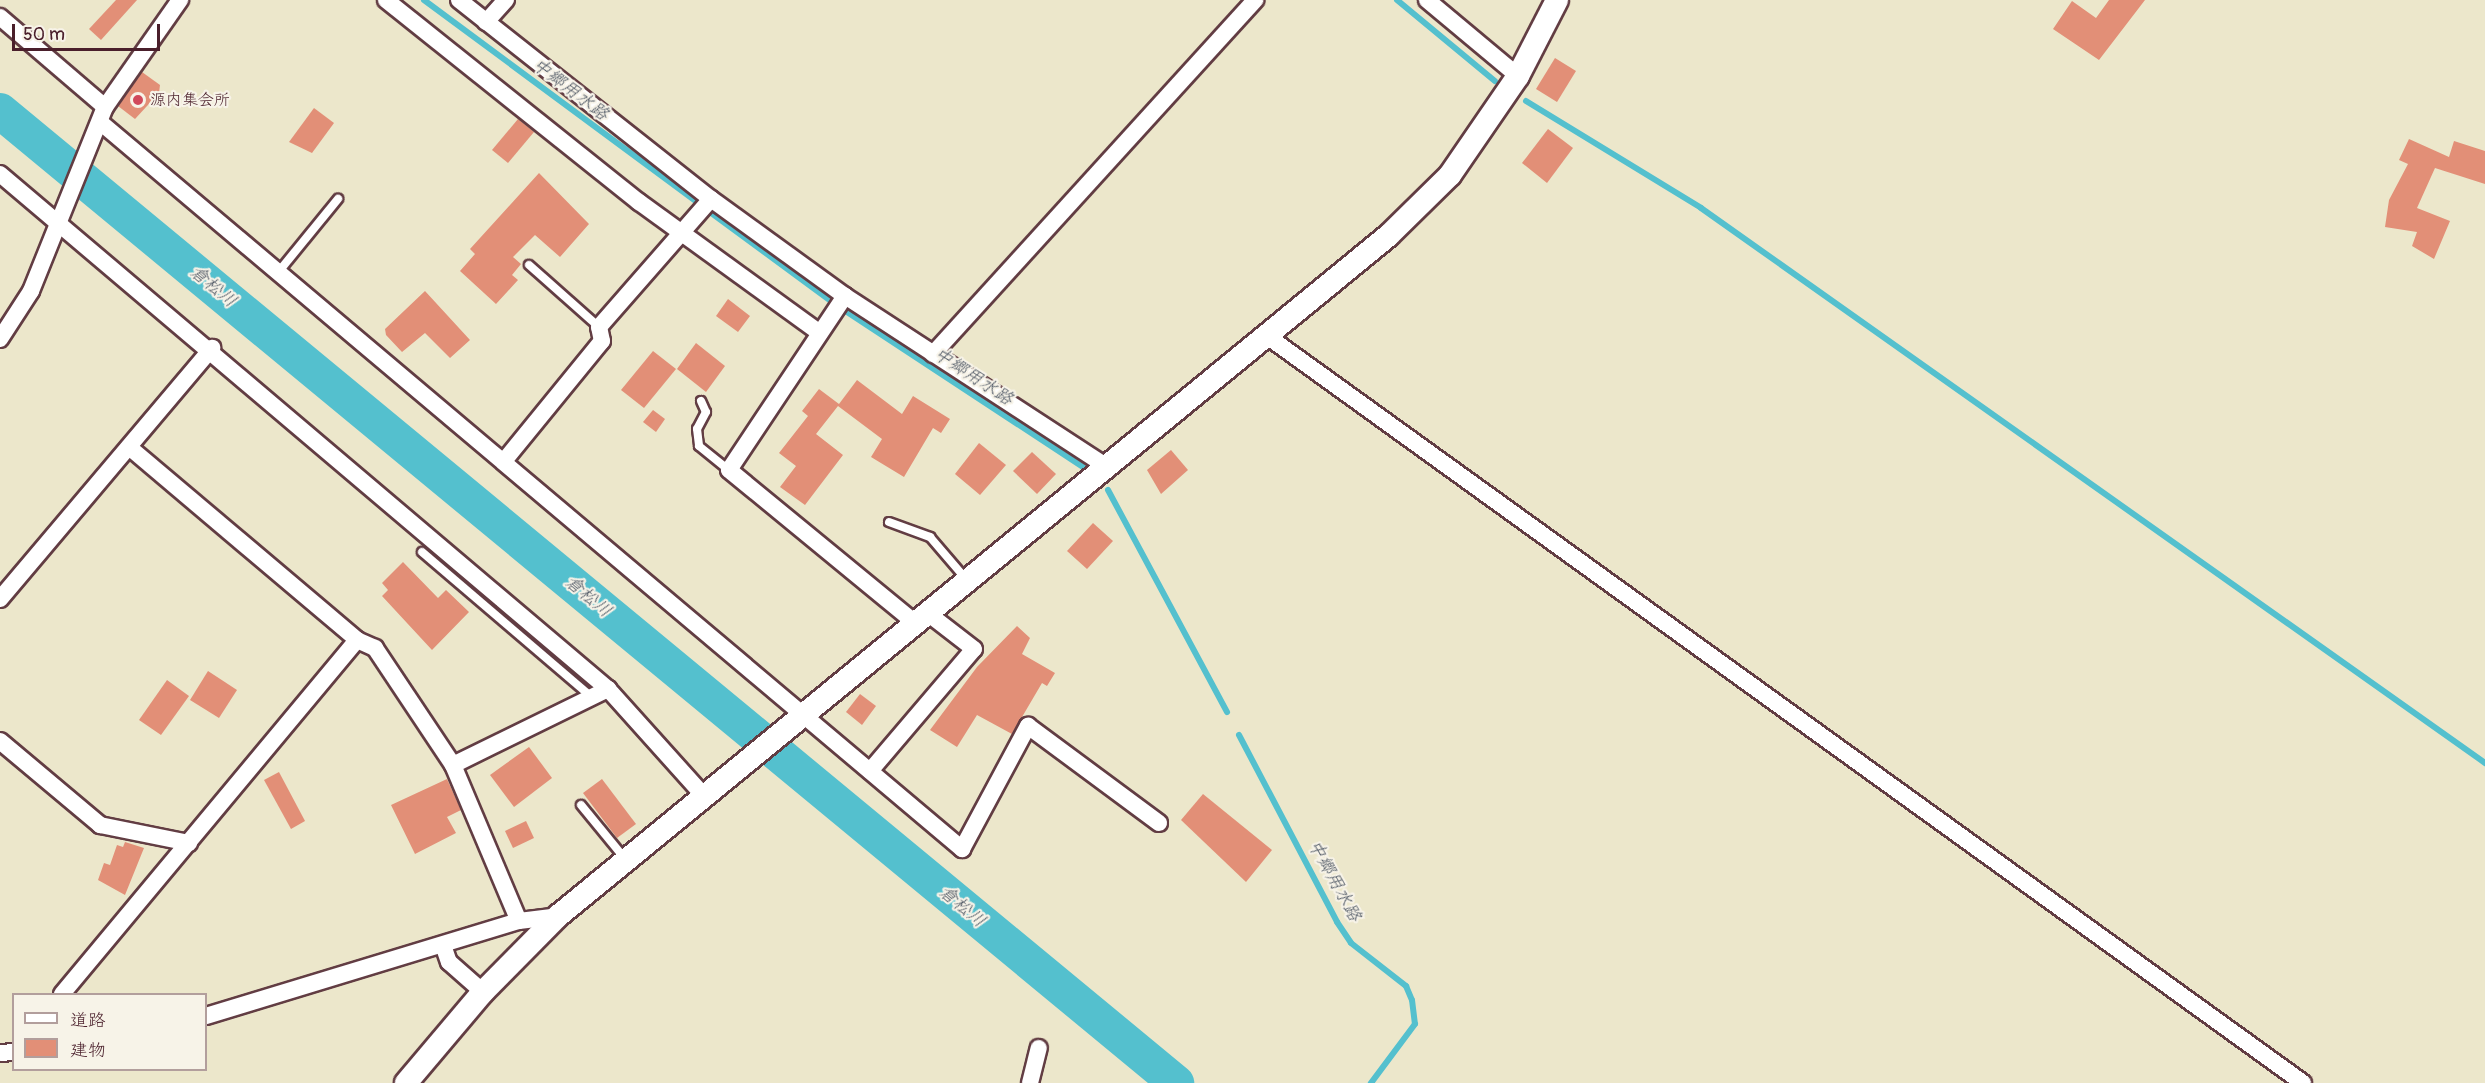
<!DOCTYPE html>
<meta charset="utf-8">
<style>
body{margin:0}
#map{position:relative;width:2485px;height:1083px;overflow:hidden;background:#ece7cb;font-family:Pangolin,"Klee One",sans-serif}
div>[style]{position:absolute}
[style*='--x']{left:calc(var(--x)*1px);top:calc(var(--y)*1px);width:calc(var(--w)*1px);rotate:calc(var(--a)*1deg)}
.stream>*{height:6px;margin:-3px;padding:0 3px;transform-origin:3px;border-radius:3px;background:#54c0ce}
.river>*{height:36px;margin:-18px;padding:0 18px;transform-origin:18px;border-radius:18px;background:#54c0ce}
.building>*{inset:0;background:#e28f77}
.roads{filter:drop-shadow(2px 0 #623d43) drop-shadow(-2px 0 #623d43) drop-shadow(0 2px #623d43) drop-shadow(0 -2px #623d43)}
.lane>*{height:8px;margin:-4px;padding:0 4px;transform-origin:4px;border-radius:4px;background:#fff}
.street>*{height:16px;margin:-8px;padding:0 8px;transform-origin:8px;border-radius:8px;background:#fff}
.secondary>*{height:22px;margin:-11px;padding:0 11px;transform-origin:11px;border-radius:11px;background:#fff}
.dots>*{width:16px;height:16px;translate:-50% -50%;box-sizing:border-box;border:3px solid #f7f3e8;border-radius:50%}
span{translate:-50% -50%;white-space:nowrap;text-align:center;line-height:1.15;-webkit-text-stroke:4.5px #f7f3e8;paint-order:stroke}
.poi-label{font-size:16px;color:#4a1f2b}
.left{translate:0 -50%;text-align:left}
.water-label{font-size:18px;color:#4e5764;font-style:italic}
.legend{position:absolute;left:12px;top:993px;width:195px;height:78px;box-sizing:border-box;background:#f7f3e8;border:2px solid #b29e9c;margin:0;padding:8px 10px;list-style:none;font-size:18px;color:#4a1f2b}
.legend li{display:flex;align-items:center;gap:12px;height:30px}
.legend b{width:30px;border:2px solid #b29e9c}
.scale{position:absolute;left:12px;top:24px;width:148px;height:27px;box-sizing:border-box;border:3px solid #4a1f2b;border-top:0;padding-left:8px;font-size:18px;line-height:21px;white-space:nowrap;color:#4a1f2b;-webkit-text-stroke:4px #f7f3e8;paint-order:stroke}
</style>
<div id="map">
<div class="stream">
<div style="--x:424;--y:0;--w:341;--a:36.5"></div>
<div style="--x:1397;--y:0;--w:127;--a:39.6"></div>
<div style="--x:1526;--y:101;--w:205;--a:31.4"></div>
<div style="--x:1701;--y:208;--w:961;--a:35.29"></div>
<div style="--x:710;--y:212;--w:152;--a:36.4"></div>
<div style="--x:844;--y:310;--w:290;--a:33.3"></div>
<div style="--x:1108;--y:490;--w:252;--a:61.8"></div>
<div style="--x:1239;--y:735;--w:211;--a:62.3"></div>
<div style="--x:1337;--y:922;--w:25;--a:56"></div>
<div style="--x:1351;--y:943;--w:70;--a:38"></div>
<div style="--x:1406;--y:986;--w:15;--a:67"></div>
<div style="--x:1412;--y:1000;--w:24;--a:83"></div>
<div style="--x:1415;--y:1024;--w:74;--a:126.7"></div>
</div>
<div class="river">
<div style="--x:0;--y:111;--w:1526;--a:39.57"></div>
</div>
<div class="building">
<div style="clip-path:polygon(116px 0,137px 0,101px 40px,89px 29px)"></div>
<div style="clip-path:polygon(2109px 0,2145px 0,2099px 60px,2053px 29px,2072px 1px,2096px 18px)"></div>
<div style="clip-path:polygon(1555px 58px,1576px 71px,1557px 102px,1536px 89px)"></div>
<div style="clip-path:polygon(142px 72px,160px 85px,159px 93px,135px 119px,118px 106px)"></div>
<div style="clip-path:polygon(314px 108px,334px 123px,312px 153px,289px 142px)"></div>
<div style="clip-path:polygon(518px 119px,534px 132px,508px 163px,492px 150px)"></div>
<div style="clip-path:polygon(1548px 129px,1573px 148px,1547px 183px,1522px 163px)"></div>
<div style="clip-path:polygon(2409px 139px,2449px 157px,2454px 141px,2485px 151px,2485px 184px,2435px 168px,2417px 208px,2450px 221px,2434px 259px,2412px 246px,2417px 232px,2385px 227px,2389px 200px,2408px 164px,2399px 160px)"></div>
<div style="clip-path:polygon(539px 173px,589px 224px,560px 257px,535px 235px,513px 257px,521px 264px,512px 275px,518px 280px,496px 304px,460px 271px,475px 254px,470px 249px)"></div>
<div style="clip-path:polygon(425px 291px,470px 340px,450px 358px,425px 333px,402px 352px,386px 335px,385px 329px)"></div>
<div style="clip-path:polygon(728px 299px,750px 316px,738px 332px,716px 316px)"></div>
<div style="clip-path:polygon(696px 343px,725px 366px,706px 392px,677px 369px)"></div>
<div style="clip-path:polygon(653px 351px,676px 369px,644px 408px,621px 390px)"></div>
<div style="clip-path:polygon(857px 380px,902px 414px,913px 396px,950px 419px,941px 433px,933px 428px,904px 477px,871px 457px,882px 439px,838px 406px,816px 434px,843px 455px,805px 505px,780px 487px,796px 466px,779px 453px,808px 416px,802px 411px,819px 389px,839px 404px)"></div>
<div style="clip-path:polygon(653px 410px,665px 419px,656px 432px,643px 422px)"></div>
<div style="clip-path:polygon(979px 443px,1006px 465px,980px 495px,955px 474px)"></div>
<div style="clip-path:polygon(1171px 450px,1188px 470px,1161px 494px,1147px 470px)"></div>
<div style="clip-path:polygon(1032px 452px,1056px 474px,1037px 494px,1013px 471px)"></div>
<div style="clip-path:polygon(1093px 523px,1113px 541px,1087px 569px,1067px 551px)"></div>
<div style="clip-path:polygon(403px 562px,438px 598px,446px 590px,469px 612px,432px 650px,382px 596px,388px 590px,382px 583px)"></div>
<div style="clip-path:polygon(1017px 626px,1030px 638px,1022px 654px,1055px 673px,1047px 686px,1042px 683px,1012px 734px,977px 715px,957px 747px,930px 730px,977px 667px)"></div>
<div style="clip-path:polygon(208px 671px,237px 690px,219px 718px,190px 700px)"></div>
<div style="clip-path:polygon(167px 680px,189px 696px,161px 735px,139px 720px)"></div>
<div style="clip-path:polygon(860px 694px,876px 706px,862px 725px,846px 712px)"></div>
<div style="clip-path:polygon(529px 747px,552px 778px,514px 807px,490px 775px)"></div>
<div style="clip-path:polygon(279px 772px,305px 821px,291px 829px,264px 780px)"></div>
<div style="clip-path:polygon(447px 779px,461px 810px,447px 817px,456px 833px,415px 854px,391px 805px)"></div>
<div style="clip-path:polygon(602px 779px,636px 824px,617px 838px,583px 793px)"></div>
<div style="clip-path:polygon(1203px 794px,1272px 850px,1246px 882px,1181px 820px)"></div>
<div style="clip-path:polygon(526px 821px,534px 838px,513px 848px,505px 831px)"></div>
<div style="clip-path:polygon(125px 842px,144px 848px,125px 895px,98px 880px,104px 863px,110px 865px,117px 845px,123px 847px)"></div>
</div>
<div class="roads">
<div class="lane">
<div style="--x:529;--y:265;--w:94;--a:41.5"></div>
<div style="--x:280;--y:270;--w:92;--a:-50.8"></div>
<div style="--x:701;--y:401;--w:12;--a:66"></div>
<div style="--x:706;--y:412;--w:19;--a:118"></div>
<div style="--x:697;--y:429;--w:17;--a:83"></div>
<div style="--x:699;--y:446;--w:38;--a:39"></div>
<div style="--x:889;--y:522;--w:44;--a:20.1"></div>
<div style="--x:930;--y:537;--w:55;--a:49.4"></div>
<div style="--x:422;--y:552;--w:223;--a:40.5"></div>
<div style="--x:581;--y:805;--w:71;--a:50.7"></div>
</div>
<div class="street">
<div style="--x:386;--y:0;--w:324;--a:38.6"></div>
<div style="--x:639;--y:202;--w:223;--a:35.9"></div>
<div style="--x:459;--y:0;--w:321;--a:38.3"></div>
<div style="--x:711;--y:199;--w:165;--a:35.9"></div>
<div style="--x:845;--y:296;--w:315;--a:33.1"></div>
<div style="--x:1427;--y:0;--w:119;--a:39.9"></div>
<div style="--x:0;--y:17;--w:138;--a:40.6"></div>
<div style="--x:486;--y:22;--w:30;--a:-48"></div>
<div style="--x:100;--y:122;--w:1128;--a:40.14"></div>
<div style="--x:962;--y:849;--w:140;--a:-61.8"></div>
<div style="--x:1028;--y:726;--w:163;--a:36.5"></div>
<div style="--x:0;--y:174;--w:797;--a:40.27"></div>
<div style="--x:608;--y:689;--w:145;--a:48.1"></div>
<div style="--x:845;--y:296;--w:209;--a:123.7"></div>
<div style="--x:729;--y:470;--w:244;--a:39.4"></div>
<div style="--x:1267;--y:336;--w:1277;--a:35.79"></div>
<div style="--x:0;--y:339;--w:57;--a:-57.1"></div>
<div style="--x:31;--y:291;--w:198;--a:-68.1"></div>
<div style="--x:105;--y:107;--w:131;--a:-55"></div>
<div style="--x:933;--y:354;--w:479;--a:-47.7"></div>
<div style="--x:129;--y:447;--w:299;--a:40.2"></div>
<div style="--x:504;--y:461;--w:155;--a:-50.8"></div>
<div style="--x:602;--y:341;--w:14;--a:-102"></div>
<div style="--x:599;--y:327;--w:170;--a:-48.8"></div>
<div style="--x:0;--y:599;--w:329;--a:-49.8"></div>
<div style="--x:0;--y:741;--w:131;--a:40"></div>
<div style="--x:100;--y:825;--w:91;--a:11.4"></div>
<div style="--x:453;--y:765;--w:173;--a:-26.1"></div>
<div style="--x:870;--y:771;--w:160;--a:-49.6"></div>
<div style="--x:974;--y:649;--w:56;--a:-142.3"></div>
<div style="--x:443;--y:945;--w:18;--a:71"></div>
<div style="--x:449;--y:962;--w:45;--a:41.4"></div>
<div style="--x:62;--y:994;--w:461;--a:-50.2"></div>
<div style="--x:357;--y:640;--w:20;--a:24"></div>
<div style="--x:375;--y:648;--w:141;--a:56.3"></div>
<div style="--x:453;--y:765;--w:169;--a:67.1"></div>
<div style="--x:206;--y:1016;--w:327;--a:-16.9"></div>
<div style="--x:519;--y:921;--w:39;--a:-7"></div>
<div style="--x:0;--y:1053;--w:14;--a:-4"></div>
<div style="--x:1030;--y:1083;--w:36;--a:-76"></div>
</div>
<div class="secondary">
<div style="--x:406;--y:1083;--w:119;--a:-49.8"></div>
<div style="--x:483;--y:992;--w:107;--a:-45.4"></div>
<div style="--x:558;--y:916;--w:1073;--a:-39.33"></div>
<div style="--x:1388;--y:236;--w:87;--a:-44.5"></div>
<div style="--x:1450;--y:175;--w:120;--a:-55.5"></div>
<div style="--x:1518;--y:76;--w:85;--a:-62.8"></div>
</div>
</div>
<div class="dots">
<div style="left:138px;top:100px;background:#d1495b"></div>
</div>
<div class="poi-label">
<span class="left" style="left:150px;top:100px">源内集会所</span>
</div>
<div class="water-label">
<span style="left:570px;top:90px;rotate:37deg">中郷用水路</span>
<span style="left:213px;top:287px;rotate:40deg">倉松川</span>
<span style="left:973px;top:377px;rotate:33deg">中郷用水路</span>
<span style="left:588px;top:597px;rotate:40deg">倉松川</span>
<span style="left:1334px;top:881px;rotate:61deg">中郷用水路</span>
<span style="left:962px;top:907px;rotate:40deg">倉松川</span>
</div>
<ul class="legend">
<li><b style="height:8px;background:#fff"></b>道路</li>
<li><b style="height:16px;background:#e28f77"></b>建物</li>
</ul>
<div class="scale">50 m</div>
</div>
